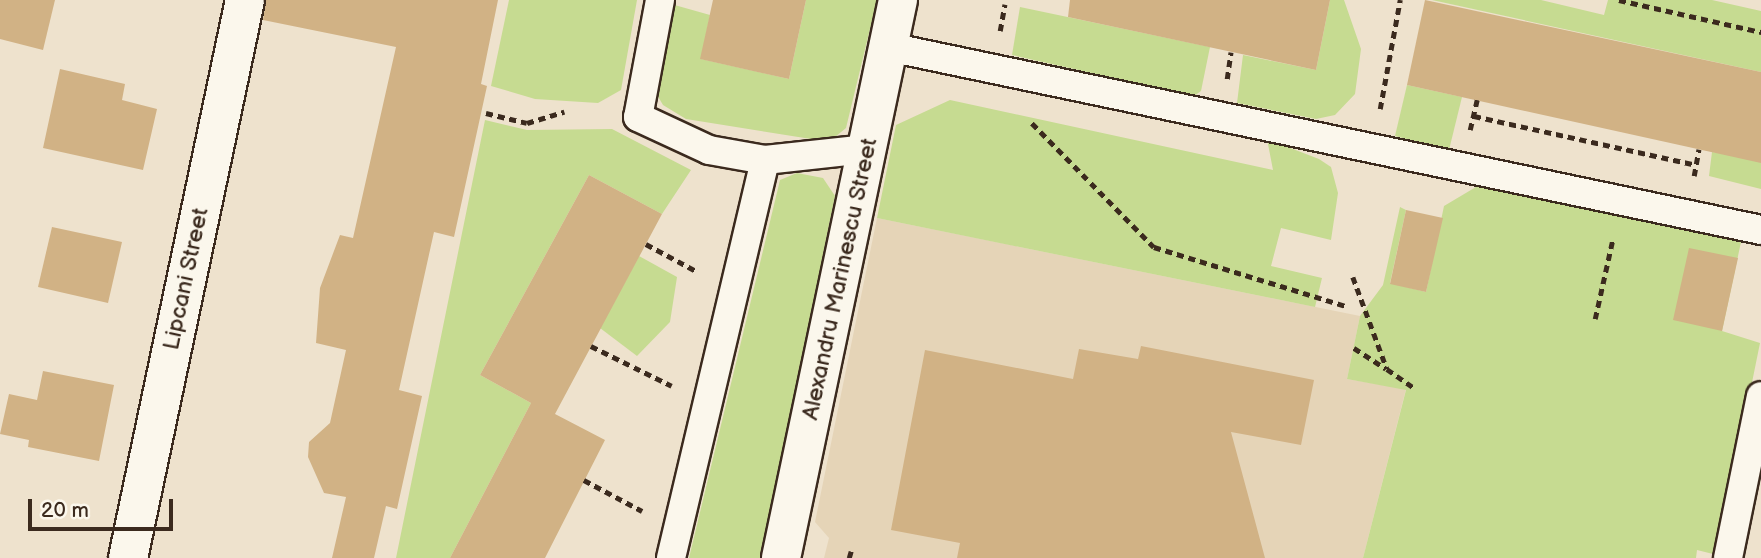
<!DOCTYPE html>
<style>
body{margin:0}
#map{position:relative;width:1761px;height:558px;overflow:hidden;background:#eee2cd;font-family:"Balsamiq Sans",sans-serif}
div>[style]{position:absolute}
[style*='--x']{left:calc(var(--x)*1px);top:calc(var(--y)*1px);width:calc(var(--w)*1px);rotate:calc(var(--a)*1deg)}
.built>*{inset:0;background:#e5d4b7}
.green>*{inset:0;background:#c6db91}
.building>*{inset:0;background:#d1b285}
.path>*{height:4.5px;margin-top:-2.25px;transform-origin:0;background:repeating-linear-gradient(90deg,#3b2a1e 0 7px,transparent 0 12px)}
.roads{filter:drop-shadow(2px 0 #3b2a1e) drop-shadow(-2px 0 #3b2a1e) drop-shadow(0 2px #3b2a1e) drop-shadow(0 -2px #3b2a1e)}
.lane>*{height:28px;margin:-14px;padding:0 14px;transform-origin:14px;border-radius:14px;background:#fbf7ec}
.street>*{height:38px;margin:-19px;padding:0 19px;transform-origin:19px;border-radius:19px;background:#fbf7ec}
span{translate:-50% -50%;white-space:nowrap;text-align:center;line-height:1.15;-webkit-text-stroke:6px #fbf7ec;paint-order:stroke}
.street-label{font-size:23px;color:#3b2a1e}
.scale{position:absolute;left:28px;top:499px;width:145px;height:32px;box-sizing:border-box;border:4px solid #3b2a1e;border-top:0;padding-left:9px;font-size:21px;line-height:24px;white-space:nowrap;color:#3b2a1e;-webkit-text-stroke:5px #fbf7ec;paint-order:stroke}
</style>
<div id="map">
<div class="built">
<div style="clip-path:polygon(877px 218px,1360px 316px,1347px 379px,1406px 389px,1363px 558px,824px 558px,829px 538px,815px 522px)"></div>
</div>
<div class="green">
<div style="clip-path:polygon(509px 0,637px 0,621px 90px,598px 103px,535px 99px,491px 86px)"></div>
<div style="clip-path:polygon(806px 0,877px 0,846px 128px,835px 137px,811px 139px,686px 119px,663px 105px,653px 88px,671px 4px,710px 15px,701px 59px,789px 79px)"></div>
<div style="clip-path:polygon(1330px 0,1344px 0,1361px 49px,1355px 94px,1335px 115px,1316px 119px,1237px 103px,1243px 55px,1316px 70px)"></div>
<div style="clip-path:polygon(1432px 0,1541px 0,1604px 15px,1608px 0,1712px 0,1761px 11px,1761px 72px)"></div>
<div style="clip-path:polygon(1020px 7px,1210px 47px,1201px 91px,1194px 96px,1012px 55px)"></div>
<div style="clip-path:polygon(1407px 85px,1462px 97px,1449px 150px,1395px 136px)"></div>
<div style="clip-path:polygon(950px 100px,1273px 170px,1267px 139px,1319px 159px,1331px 167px,1338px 193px,1331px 240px,1281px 228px,1271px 266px,1322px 278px,1315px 307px,877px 218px,896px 125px)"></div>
<div style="clip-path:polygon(485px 120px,527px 130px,612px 129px,691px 170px,662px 214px,589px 175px,480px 375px,531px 403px,450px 558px,396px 558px)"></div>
<div style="clip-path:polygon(1712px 152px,1761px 159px,1761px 189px,1709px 176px)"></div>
<div style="clip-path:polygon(797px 173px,823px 178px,835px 196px,761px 558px,689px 558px,780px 180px)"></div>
<div style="clip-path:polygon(1481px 184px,1741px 242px,1722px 331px,1760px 343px,1717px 555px,1697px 550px,1696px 558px,1363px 558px,1406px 390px,1347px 379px,1360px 316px,1383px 285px,1400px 207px,1406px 210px,1390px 283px,1426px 292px,1444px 206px)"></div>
<div style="clip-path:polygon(639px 256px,677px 277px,670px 322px,637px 356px,600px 328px)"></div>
</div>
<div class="building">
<div style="clip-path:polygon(0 0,55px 0,43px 50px,0 39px)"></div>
<div style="clip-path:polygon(266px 0,498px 0,481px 84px,487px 86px,454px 237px,434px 232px,399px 390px,422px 396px,397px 509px,386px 506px,374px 558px,332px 558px,346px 497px,324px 493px,308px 457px,309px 442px,330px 423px,346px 350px,316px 343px,320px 288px,340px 235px,353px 238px,396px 47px,263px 20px)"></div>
<div style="clip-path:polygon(713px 0,806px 0,789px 79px,700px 59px)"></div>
<div style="clip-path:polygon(1070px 0,1330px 0,1316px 70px,1068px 17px)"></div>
<div style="clip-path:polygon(1425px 0,1761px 72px,1761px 163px,1407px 85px)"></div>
<div style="clip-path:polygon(60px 69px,125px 84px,122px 100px,157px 109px,143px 170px,43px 148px)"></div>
<div style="clip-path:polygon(589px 175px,662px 214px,555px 414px,605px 440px,545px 558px,450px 558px,531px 403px,480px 375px)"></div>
<div style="clip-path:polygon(1406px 210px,1443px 218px,1426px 292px,1390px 284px)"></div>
<div style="clip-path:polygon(52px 227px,122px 242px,108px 303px,38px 287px)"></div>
<div style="clip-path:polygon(1689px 248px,1738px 258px,1722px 331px,1673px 320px)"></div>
<div style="clip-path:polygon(1141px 346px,1314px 380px,1301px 445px,1231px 432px,1265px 558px,957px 558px,960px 543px,891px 530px,925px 350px,1073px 379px,1079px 349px,1138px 359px)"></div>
<div style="clip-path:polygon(43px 371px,114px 385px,99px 461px,28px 447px,29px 440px,0 434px,9px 394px,37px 400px)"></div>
</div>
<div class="path">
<div style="--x:1619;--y:0;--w:146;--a:12.7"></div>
<div style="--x:1000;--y:31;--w:27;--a:-80"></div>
<div style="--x:1227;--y:79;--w:27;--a:-82"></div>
<div style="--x:1380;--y:109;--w:111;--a:-79.6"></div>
<div style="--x:486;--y:113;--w:42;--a:13.7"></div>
<div style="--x:527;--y:123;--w:39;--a:-17"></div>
<div style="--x:1474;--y:116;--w:227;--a:12.4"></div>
<div style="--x:1032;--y:123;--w:174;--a:45.5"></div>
<div style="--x:1154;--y:247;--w:201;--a:17.1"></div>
<div style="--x:1470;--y:130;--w:31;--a:-77"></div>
<div style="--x:1694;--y:176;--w:27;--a:-80"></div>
<div style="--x:646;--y:244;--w:59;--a:28.3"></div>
<div style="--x:1353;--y:277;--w:98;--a:69.7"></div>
<div style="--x:1387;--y:369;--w:32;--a:35"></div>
<div style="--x:1595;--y:319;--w:83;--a:-77.5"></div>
<div style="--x:591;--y:346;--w:90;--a:26.3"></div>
<div style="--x:1354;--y:348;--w:38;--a:33"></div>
<div style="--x:584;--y:480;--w:66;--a:28.1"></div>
<div style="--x:849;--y:558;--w:7;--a:-74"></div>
</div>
<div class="roads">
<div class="lane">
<div style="--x:660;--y:0;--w:119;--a:100.6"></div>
<div style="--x:638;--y:117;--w:78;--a:24.9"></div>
<div style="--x:709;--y:150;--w:57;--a:10.1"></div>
<div style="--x:889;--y:47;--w:891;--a:11.85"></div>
<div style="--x:671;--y:558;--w:409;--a:-76.7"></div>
<div style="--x:765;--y:160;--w:103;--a:-6.2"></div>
<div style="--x:1728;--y:558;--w:165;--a:-78.5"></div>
</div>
<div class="street">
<div style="--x:128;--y:558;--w:570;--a:-78.16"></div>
<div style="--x:781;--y:558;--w:570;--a:-78.16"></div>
</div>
</div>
<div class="street-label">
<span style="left:186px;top:279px;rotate:-78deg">Lipcani Street</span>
<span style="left:840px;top:279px;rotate:-78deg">Alexandru Marinescu Street</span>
</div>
<div class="scale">20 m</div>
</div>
